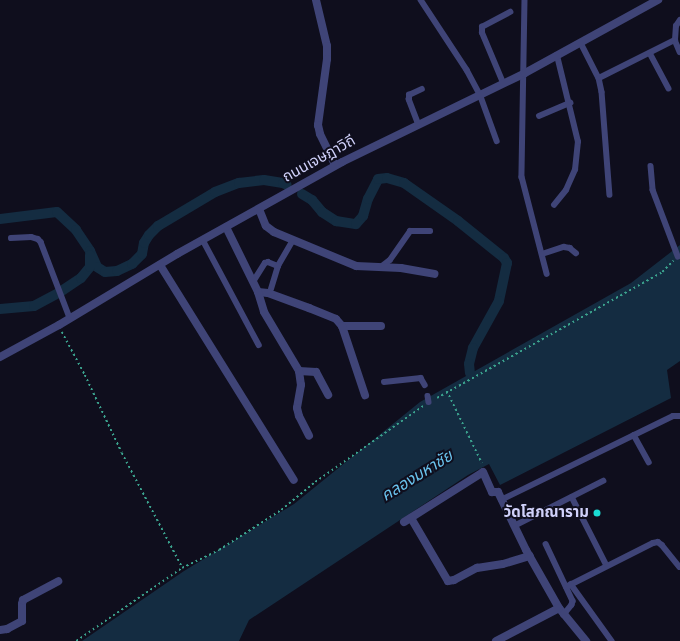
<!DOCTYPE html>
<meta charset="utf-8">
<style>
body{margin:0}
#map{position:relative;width:680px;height:641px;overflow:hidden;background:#0f0e1d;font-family:Karla,"Noto Sans Thai",sans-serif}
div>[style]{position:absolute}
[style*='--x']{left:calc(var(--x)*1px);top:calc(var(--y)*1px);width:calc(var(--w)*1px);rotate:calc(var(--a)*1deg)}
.water>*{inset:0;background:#142c41}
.canal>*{height:10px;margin:-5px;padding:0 5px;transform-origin:5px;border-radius:5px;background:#142c41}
.path>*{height:1.5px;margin-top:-0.75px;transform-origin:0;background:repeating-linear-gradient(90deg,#3ba38e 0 2px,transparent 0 5px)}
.service>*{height:5.5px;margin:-2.75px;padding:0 2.75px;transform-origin:2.75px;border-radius:2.75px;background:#3f4477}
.minor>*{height:8px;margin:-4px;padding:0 4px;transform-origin:4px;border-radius:4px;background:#3f4477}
.tertiary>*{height:8px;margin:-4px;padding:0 4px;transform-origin:4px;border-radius:4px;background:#3f4477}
.dots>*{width:11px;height:11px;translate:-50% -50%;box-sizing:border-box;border:2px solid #0f0e1d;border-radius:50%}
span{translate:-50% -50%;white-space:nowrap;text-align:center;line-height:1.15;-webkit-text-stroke:4px #0f0e1d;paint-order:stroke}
.street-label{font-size:15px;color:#d0d1fa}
.poi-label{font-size:15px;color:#d0d1fa;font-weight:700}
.right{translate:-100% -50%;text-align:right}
.water-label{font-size:16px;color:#6ac3ee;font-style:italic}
</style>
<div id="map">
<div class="water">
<div style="clip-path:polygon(680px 245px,680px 361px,667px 370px,671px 398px,500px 485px,489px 464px,468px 475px,249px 620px,239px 641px,82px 641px,184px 571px,294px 504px,420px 402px,631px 283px)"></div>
</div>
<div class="canal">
<div style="--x:302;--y:194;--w:12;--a:31"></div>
<div style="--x:312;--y:200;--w:16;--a:50"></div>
<div style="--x:322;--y:212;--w:17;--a:33"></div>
<div style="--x:336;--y:221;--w:20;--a:9"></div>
<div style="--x:356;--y:224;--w:11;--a:-49"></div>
<div style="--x:363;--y:216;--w:18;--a:-74"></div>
<div style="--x:368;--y:199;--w:22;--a:-63"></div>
<div style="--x:378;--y:179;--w:9;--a:-6"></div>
<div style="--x:387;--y:178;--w:18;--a:16"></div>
<div style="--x:404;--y:183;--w:66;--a:35.1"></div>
<div style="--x:458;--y:221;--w:59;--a:38.8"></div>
<div style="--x:504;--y:258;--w:6;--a:59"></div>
<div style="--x:507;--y:263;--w:39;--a:102"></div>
<div style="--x:499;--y:301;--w:54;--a:119"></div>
<div style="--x:473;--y:348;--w:16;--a:104"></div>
<div style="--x:469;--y:364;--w:9;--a:84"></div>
<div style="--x:0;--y:219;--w:57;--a:-7"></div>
<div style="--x:57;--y:212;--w:26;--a:43"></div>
<div style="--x:76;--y:230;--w:25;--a:56"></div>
<div style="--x:90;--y:251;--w:17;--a:66"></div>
<div style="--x:97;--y:267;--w:9;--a:32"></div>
<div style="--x:105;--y:272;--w:12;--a:-5"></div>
<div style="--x:117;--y:271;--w:17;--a:-25"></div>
<div style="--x:132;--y:264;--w:14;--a:-45"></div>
<div style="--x:142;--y:254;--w:11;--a:-80"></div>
<div style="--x:144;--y:243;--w:9;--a:-58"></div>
<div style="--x:149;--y:235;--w:13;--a:-45"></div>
<div style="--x:158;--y:226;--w:66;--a:-30.8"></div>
<div style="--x:215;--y:192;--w:26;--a:-21"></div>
<div style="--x:239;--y:183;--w:25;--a:-7"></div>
<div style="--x:264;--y:180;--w:19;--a:9"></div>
<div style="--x:283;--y:183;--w:4;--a:27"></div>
<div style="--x:0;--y:309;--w:34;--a:-5"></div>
<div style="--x:34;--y:306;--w:30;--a:-28"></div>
<div style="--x:60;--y:292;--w:25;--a:-34"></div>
<div style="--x:81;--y:278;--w:14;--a:-51"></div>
<div style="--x:90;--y:267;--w:12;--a:-90"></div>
</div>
<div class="path">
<div style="--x:62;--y:332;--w:49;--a:61.9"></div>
<div style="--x:85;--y:375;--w:86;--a:64.6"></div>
<div style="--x:122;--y:453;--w:129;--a:62.2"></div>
<div style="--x:447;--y:391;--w:80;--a:64.1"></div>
<div style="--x:437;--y:398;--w:258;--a:-29.2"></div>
<div style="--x:662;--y:272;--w:16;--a:-45"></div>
<div style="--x:76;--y:641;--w:129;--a:-34.6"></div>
<div style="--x:182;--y:568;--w:41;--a:-25.9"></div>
<div style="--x:219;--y:550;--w:74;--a:-32.8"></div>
<div style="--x:281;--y:510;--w:44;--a:-39.5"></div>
<div style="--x:315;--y:482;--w:132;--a:-35.1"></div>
</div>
<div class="service">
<div style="--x:421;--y:0;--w:84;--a:56.7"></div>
<div style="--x:467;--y:70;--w:27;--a:62"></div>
<div style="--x:480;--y:94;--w:50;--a:70.1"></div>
<div style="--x:525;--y:0;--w:177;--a:91"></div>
<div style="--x:522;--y:177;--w:100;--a:75.5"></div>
<div style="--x:675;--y:40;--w:14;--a:-86"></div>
<div style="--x:676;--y:26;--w:7;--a:-56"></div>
<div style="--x:581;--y:43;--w:39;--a:63"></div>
<div style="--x:599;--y:78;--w:14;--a:78"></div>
<div style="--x:602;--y:92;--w:103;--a:85.6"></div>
<div style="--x:650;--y:53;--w:40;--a:62"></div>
<div style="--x:599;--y:78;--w:85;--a:-26.6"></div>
<div style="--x:675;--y:40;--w:13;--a:67"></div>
<div style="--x:503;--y:83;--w:54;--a:-112.8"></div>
<div style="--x:482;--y:33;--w:6;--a:-90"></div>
<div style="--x:482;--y:27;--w:32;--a:-28"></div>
<div style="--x:539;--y:116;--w:34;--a:-23"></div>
<div style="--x:418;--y:124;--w:26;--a:-111"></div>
<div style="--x:409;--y:100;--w:5;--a:-90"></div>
<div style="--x:409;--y:95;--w:14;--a:-25"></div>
<div style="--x:651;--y:166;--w:24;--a:85"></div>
<div style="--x:653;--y:190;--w:71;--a:69.3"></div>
<div style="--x:554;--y:205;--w:19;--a:-51"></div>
<div style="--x:566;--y:190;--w:22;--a:-66"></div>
<div style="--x:575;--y:170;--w:28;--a:-84"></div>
<div style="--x:578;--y:142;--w:89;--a:-103.7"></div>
<div style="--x:11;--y:238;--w:20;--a:-3"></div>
<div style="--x:31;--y:237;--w:7;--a:16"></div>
<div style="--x:38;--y:239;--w:4;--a:45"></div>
<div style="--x:41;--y:242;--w:81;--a:69.1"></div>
<div style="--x:203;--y:240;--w:119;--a:61.9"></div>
<div style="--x:542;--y:254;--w:23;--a:-18"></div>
<div style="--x:564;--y:247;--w:6;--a:9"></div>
<div style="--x:570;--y:248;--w:8;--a:40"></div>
<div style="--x:381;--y:267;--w:11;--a:-38"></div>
<div style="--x:390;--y:260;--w:35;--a:-55"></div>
<div style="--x:410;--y:231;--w:20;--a:0"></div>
<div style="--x:253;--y:282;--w:22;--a:-58"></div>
<div style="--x:265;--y:263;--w:3;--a:-18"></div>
<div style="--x:268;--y:262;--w:11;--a:22"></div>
<div style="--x:278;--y:266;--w:30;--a:-60"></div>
<div style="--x:271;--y:289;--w:24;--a:-73"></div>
<div style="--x:384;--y:382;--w:37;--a:-6"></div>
<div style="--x:421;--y:378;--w:8;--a:60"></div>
<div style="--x:428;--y:396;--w:6;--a:81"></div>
<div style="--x:634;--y:435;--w:31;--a:61"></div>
<div style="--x:572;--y:497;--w:77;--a:63.1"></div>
<div style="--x:501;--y:500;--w:191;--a:-26"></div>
<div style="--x:673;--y:416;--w:7;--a:0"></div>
<div style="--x:514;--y:526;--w:100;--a:-26.8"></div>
<div style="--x:546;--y:544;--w:63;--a:64.7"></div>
<div style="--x:573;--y:601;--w:4;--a:104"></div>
<div style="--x:572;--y:605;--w:13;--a:129"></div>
<div style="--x:571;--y:584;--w:70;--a:54.3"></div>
<div style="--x:566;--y:587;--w:97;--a:-26.8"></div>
<div style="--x:653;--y:543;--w:5;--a:-11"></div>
<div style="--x:658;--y:542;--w:5;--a:37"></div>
<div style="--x:662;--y:545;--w:28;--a:51"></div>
</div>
<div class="minor">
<div style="--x:316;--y:0;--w:47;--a:76.6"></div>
<div style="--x:327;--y:46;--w:13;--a:90"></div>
<div style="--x:327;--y:59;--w:67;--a:97.8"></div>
<div style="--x:318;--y:125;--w:9;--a:77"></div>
<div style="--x:320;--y:134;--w:34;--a:64"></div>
<div style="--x:259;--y:209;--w:18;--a:68"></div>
<div style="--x:266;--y:226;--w:10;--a:37"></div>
<div style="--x:274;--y:232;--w:89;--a:22.5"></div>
<div style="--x:356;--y:266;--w:45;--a:2.5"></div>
<div style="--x:401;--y:268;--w:34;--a:10"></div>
<div style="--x:226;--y:227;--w:72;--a:63.8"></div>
<div style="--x:258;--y:292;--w:10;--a:6"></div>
<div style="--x:268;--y:293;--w:44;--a:20.1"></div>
<div style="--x:309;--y:308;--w:29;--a:22"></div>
<div style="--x:336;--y:319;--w:9;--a:49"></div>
<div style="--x:342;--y:326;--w:39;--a:0"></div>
<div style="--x:160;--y:265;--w:253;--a:58.1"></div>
<div style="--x:258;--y:292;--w:21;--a:73"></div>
<div style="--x:264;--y:312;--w:69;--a:59.3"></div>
<div style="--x:299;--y:371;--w:17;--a:3"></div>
<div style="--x:316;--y:372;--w:26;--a:62"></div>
<div style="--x:342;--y:326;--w:73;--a:71.6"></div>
<div style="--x:299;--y:371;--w:14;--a:82"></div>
<div style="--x:301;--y:385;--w:23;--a:100"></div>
<div style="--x:297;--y:408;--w:8;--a:76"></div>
<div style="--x:299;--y:416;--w:22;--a:63"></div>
<div style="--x:411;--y:518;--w:73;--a:59.6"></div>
<div style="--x:448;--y:581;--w:6;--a:-9"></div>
<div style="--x:454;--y:580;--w:26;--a:-28"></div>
<div style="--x:477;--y:568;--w:26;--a:-9"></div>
<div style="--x:503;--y:564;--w:28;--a:-17"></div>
<div style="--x:404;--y:522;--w:93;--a:-32.3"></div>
<div style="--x:483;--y:472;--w:22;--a:66"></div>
<div style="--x:492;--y:492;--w:6;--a:0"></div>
<div style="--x:498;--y:492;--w:64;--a:64.2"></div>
<div style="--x:526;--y:550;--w:67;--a:60.4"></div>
<div style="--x:559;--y:608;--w:43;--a:50.7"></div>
<div style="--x:0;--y:630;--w:7;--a:-8"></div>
<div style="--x:7;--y:629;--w:17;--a:-28"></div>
<div style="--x:22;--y:621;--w:17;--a:-90"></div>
<div style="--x:22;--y:604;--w:4;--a:-76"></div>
<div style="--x:23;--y:600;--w:40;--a:-28"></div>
<div style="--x:496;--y:641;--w:71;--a:-27.6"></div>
</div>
<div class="tertiary">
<div style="--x:0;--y:357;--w:67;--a:-28.5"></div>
<div style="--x:59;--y:325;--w:138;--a:-31"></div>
<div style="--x:177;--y:254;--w:189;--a:-29.1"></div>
<div style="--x:342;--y:162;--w:203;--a:-25.9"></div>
<div style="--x:525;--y:73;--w:152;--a:-28.8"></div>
</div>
<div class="dots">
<div style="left:597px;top:513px;background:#1adcd4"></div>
</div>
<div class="street-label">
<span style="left:319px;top:159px;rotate:-29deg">ถนนเจษฎาวิถี</span>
</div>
<div class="poi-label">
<span class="right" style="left:589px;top:513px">วัดโสภณาราม</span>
</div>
<div class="water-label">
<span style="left:417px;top:476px;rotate:-32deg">คลองมหาชัย</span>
</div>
</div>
